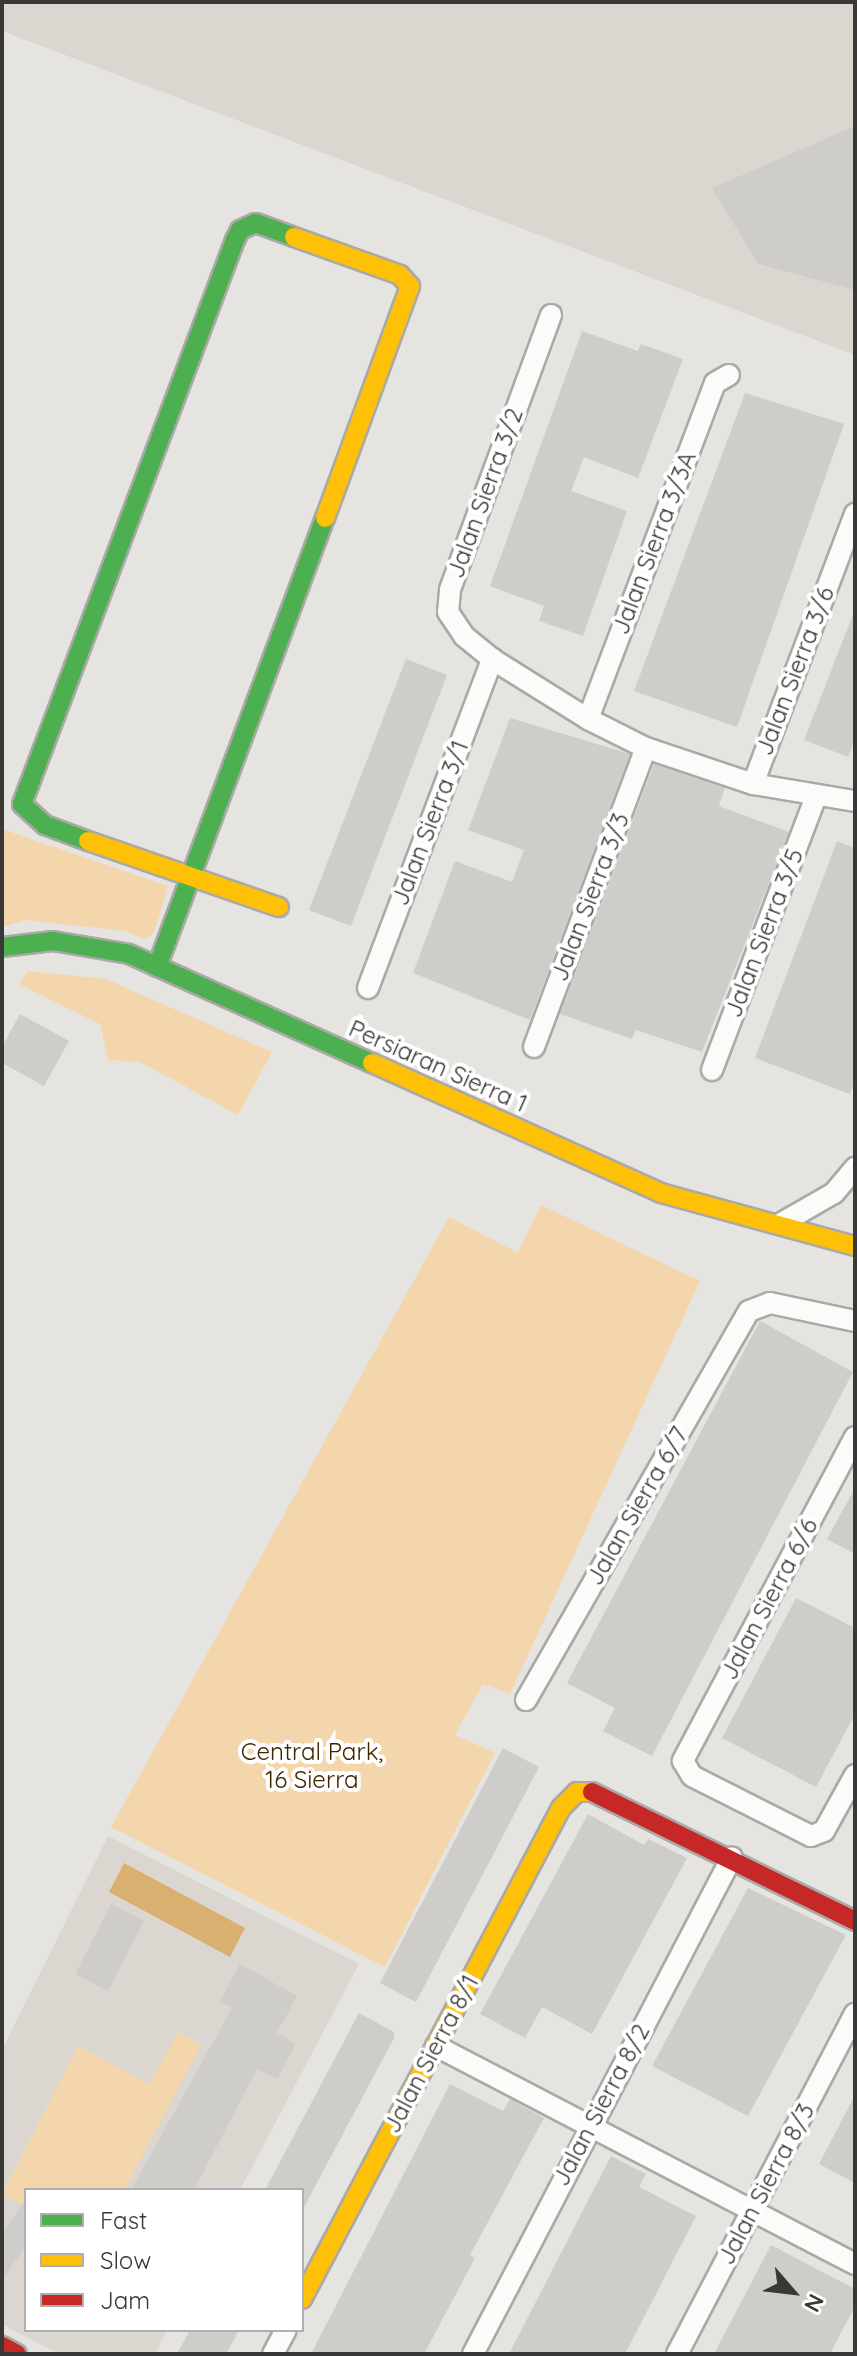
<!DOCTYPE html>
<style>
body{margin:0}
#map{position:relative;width:857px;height:2356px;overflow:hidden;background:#e6e4e1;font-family:Quicksand,sans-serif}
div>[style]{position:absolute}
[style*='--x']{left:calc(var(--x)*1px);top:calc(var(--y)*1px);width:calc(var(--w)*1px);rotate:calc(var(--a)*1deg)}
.built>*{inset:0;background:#dcd6d1}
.green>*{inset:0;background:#f3d6ac}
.water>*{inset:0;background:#d9b070}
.building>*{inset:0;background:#cecdca}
.roads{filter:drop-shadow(2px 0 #aaa9a6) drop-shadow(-2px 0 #aaa9a6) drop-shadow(0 2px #aaa9a6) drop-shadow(0 -2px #aaa9a6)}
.street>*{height:20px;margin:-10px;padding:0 10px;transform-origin:10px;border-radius:10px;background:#fbfbfa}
.fast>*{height:18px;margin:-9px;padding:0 9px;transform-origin:9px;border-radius:9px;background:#4caf50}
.slow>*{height:18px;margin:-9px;padding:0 9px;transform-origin:9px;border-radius:9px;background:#ffc107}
.jam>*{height:18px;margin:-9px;padding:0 9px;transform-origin:9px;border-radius:9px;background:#c62828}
span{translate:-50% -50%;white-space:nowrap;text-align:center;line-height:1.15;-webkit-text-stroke:8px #fff;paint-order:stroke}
.street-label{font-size:24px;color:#393836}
.park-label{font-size:24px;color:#3d2600}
.frame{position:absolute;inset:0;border:4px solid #393836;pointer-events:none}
.legend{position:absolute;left:24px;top:2188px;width:280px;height:144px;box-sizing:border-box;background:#fff;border:2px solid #b0afaf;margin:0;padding:10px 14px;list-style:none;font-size:24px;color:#393836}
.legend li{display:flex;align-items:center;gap:16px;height:40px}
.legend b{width:40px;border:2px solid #b0afaf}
.north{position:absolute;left:753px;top:2252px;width:80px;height:80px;-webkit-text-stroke:6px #fff;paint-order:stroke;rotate:118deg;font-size:22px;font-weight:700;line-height:32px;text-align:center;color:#393836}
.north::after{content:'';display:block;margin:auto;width:28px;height:36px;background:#393836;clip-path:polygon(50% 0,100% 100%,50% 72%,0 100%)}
</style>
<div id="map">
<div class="built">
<div style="clip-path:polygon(2px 2px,855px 2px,855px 355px,2px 31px)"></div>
<div style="clip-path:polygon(108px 1836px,359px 1964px,240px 2190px,26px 2190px,26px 2330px,167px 2330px,155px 2354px,58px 2354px,2px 2324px,2px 2050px)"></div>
</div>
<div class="green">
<div style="clip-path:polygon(2px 829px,168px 886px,154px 933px,144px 939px,125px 931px,26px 920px,2px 927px)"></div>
<div style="clip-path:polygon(28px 971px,106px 979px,272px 1052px,238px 1115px,140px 1062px,108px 1060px,100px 1024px,19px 984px)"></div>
<div style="clip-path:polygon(541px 1205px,700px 1281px,510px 1694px,483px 1684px,455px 1735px,495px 1753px,385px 1967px,111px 1827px,449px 1217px,518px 1253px)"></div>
<div style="clip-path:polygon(179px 2032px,201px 2045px,124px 2190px,26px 2190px,26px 2207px,2px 2194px,78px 2046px,149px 2084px)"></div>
</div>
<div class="water">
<div style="clip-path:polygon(124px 1863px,245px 1928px,230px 1957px,109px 1892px)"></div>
</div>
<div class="building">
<div style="clip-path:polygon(855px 126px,855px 290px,758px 264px,712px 188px)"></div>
<div style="clip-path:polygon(582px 331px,638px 351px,641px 344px,683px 359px,638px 478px,584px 457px,571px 491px,627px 511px,583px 636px,539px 621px,544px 606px,490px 586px)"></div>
<div style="clip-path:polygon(745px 393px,844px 424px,737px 727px,634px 691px)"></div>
<div style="clip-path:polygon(854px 612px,855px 739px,848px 757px,804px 740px)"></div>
<div style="clip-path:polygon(406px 659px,447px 675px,351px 926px,309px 910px)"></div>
<div style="clip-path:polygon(510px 718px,630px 754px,530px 1020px,413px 973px,455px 861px,512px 882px,524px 850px,468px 830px)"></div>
<div style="clip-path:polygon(654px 764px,725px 788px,719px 806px,789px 832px,702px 1052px,636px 1030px,632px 1039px,560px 1014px)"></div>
<div style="clip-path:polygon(837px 841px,855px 848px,855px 1080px,850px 1094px,755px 1058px)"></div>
<div style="clip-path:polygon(20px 1014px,69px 1041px,44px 1086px,2px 1063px,2px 1047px)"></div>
<div style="clip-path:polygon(760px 1321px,853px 1372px,652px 1756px,603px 1731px,615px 1708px,567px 1683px)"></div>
<div style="clip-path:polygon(855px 1488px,855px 1554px,827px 1539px)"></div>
<div style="clip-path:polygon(796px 1598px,855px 1628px,855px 1714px,816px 1787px,722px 1738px)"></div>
<div style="clip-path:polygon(503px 1748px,539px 1767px,416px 2002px,380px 1983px)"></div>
<div style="clip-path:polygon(588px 1814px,644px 1845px,648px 1839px,687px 1858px,592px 2034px,542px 2007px,525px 2038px,480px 2014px)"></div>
<div style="clip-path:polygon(748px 1888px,846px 1935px,748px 2116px,652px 2066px)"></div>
<div style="clip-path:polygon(111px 1904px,144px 1921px,108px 1991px,75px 1974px)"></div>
<div style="clip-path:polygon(240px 1964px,297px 1996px,277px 2033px,296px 2044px,277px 2079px,257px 2069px,194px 2190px,131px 2190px,232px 2008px,220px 2001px)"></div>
<div style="clip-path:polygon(359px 2013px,394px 2032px,394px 2038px,302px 2211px,302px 2190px,265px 2190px)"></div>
<div style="clip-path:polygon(450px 2084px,503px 2111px,510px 2099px,544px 2118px,470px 2255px,475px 2258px,424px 2354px,311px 2354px)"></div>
<div style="clip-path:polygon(855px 2095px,855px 2183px,819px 2164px)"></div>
<div style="clip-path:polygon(611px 2156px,646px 2174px,639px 2187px,696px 2216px,625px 2354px,509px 2354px)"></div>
<div style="clip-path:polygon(26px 2199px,26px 2246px,2px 2280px,2px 2233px)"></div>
<div style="clip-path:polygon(771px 2245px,855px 2289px,855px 2306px,830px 2354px,714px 2354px)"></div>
<div style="clip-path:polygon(190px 2330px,239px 2330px,226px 2354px,177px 2354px)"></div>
</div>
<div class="roads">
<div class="street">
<div style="--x:551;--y:315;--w:293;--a:110.2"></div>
<div style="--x:450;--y:590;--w:22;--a:95"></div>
<div style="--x:448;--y:612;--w:29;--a:56"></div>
<div style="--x:464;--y:636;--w:36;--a:39"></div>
<div style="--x:492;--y:659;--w:113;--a:32"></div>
<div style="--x:588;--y:719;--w:65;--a:26.6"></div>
<div style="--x:646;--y:748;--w:113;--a:18.6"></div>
<div style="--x:753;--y:784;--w:103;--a:9.5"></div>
<div style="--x:588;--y:719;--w:359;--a:-69.3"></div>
<div style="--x:715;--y:383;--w:16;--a:-30"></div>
<div style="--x:753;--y:784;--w:289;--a:-69.3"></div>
<div style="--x:368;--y:988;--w:352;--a:-69.3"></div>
<div style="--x:534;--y:1047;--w:319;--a:-69.5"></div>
<div style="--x:712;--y:1070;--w:293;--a:-69.2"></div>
<div style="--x:780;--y:1224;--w:62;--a:-29.9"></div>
<div style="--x:834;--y:1193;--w:33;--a:-50"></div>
<div style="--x:855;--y:1437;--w:367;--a:118"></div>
<div style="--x:683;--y:1761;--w:17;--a:59"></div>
<div style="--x:692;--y:1776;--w:133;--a:26.8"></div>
<div style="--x:811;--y:1836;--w:14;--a:-21"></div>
<div style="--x:824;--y:1831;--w:64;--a:-61"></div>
<div style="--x:526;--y:1700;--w:448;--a:-60.2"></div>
<div style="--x:749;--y:1311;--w:22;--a:-21"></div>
<div style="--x:770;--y:1303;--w:87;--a:12"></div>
<div style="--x:436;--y:2046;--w:472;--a:27.5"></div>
<div style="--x:273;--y:2354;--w:27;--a:-62"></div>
<div style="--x:473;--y:2354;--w:560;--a:-62.47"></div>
<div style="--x:677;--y:2354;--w:384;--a:-62.4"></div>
</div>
<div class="fast">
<div style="--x:88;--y:841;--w:46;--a:-159.6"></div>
<div style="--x:45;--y:825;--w:31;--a:-138"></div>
<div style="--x:22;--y:804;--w:603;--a:-69.31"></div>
<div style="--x:235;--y:240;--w:11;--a:-63"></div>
<div style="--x:240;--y:230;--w:17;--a:-24"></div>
<div style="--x:256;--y:223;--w:40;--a:20.2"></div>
<div style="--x:2;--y:947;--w:51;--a:-6.7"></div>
<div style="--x:53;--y:941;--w:77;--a:9.7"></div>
<div style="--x:129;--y:954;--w:266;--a:24.2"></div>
<div style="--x:157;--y:967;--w:479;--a:-69.5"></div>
</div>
<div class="slow">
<div style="--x:294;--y:237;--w:113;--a:19.7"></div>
<div style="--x:400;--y:275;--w:15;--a:48"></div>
<div style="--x:410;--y:286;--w:247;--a:110.1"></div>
<div style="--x:88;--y:841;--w:202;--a:19.1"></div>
<div style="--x:372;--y:1063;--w:317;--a:24.2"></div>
<div style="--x:661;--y:1193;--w:201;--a:15.3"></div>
<div style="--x:302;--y:2299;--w:555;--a:-62.19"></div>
<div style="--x:561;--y:1808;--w:23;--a:-45"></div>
<div style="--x:577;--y:1792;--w:15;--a:0"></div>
</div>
<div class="jam">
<div style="--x:592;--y:1792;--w:293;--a:26.1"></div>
<div style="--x:2;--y:2346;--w:17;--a:28"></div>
</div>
</div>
<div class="street-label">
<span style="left:485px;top:493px;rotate:-70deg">Jalan Sierra 3/2</span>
<span style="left:654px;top:543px;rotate:-69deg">Jalan Sierra 3/3A</span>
<span style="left:795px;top:671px;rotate:-69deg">Jalan Sierra 3/6</span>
<span style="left:430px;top:823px;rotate:-69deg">Jalan Sierra 3/1</span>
<span style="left:590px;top:897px;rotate:-69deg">Jalan Sierra 3/3</span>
<span style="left:764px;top:933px;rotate:-69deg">Jalan Sierra 3/5</span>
<span style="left:438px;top:1066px;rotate:24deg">Persiaran Sierra 1</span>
<span style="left:637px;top:1506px;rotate:-60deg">Jalan Sierra 6/7</span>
<span style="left:769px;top:1599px;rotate:-62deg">Jalan Sierra 6/6</span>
<span style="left:431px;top:2054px;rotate:-62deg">Jalan Sierra 8/1</span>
<span style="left:601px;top:2105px;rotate:-62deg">Jalan Sierra 8/2</span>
<span style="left:766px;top:2184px;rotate:-62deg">Jalan Sierra 8/3</span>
</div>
<div class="park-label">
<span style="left:312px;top:1766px">Central Park,<br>16 Sierra</span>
</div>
<div class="frame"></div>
<ul class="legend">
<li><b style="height:10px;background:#4caf50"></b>Fast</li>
<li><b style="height:10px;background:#ffc107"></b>Slow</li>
<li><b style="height:10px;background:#c62828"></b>Jam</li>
</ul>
<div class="north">N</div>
</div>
